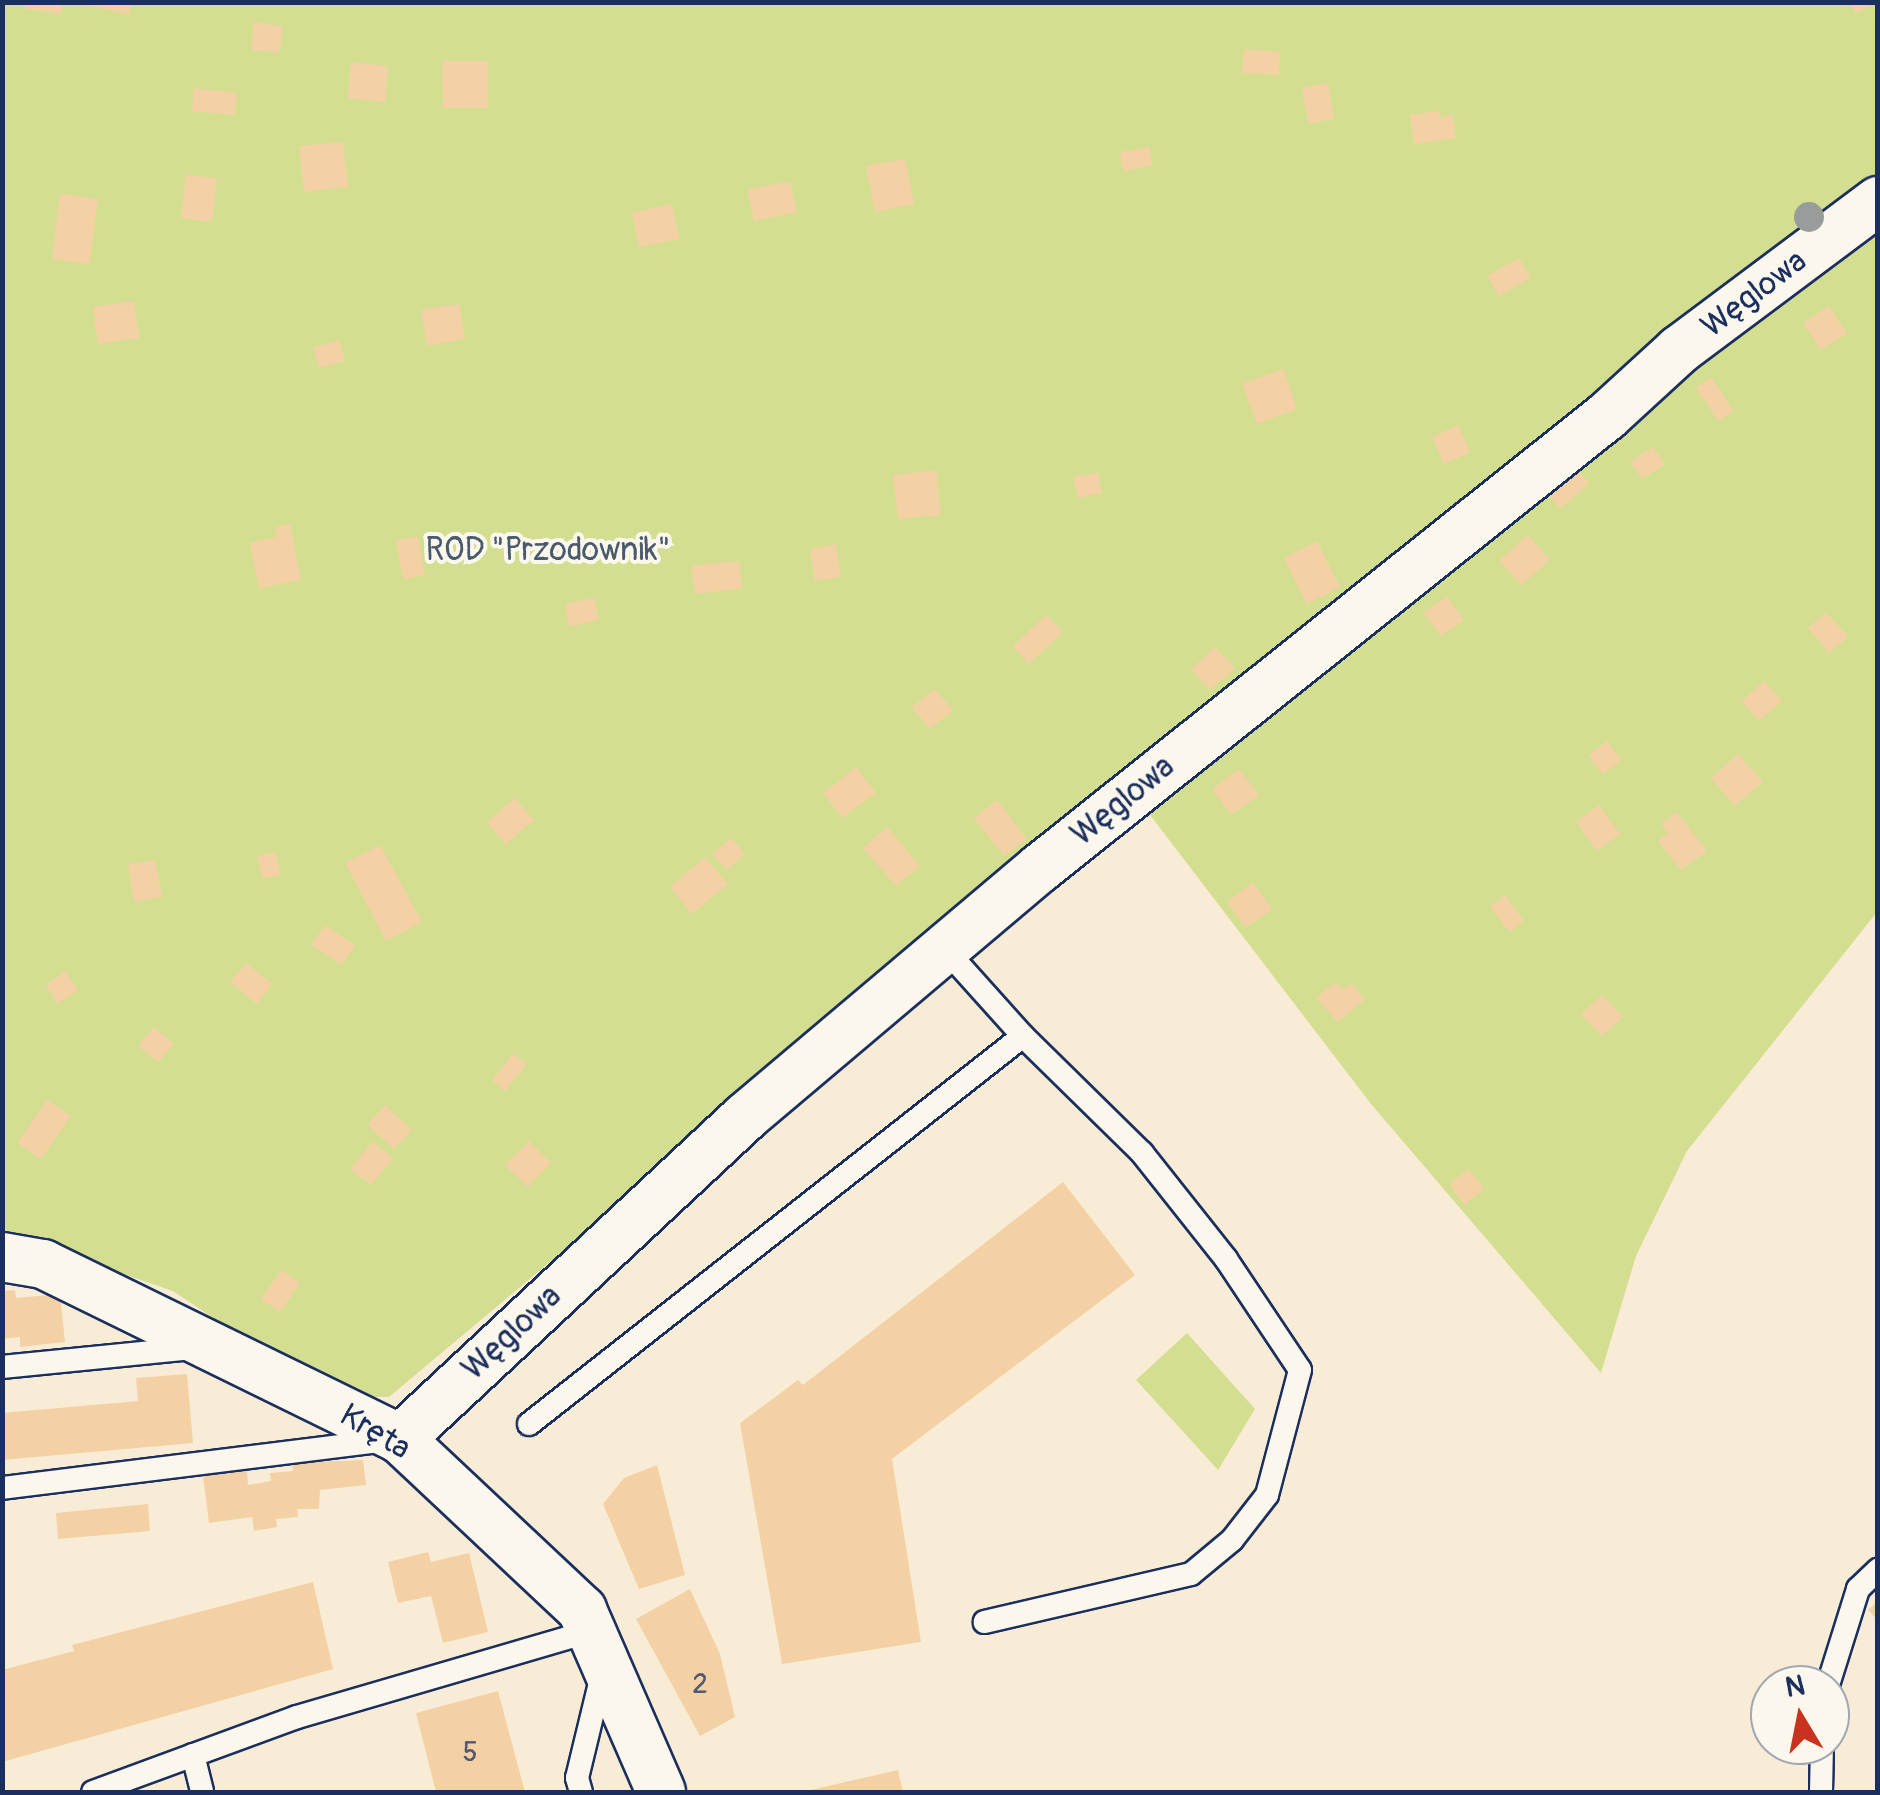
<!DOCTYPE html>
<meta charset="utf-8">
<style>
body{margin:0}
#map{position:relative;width:1880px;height:1795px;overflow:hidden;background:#f9ecd6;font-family:Pangolin,sans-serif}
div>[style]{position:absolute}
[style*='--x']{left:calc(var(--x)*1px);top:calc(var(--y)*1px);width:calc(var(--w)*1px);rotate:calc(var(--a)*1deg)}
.green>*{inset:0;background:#d3de91}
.building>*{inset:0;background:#f3d1a4}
.roads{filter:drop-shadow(2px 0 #1b2f5e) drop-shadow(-2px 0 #1b2f5e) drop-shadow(0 2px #1b2f5e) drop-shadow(0 -2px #1b2f5e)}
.service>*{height:22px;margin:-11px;padding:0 11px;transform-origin:11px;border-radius:11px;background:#fbf7ec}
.minor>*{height:48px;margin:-24px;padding:0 24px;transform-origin:24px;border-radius:24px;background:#fbf7ec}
.trees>*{width:30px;height:30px;margin:-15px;border-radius:50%;background:#989c9b}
span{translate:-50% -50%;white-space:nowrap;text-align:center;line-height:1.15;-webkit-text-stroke:8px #fbf7ec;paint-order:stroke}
.number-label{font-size:28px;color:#515870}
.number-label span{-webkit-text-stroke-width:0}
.street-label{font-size:32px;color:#1b2f5e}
.park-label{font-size:32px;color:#495b6b}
.frame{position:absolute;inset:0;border:5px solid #1b2f5e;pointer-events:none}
.north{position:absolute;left:1750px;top:1665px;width:100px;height:100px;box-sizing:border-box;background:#fbf7ec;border:2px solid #a1a7b3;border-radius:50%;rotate:350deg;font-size:28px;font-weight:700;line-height:40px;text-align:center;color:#1b2f5e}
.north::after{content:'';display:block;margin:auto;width:35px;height:45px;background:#c8321e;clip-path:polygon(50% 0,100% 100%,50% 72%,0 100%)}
</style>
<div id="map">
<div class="green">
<div style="clip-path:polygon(3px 3px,1877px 3px,1877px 912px,1687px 1151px,1636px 1256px,1601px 1373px,1371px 1104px,1124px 781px,389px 1397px,364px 1397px,239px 1335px,173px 1291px,3px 1233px)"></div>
<div style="clip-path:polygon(1187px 1333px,1255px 1409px,1218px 1470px,1136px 1380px)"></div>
</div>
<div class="building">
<div style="clip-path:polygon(26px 2px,63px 2px,61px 14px,25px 9px)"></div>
<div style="clip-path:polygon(72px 2px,131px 2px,129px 14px)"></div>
<div style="clip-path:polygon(1850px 2px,1876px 2px,1856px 13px)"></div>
<div style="clip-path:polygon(254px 22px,283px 26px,280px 53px,251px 50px)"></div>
<div style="clip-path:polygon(1244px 49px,1280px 52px,1279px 75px,1242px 73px)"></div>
<div style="clip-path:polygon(442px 61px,488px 61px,488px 108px,443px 108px)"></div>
<div style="clip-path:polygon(351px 62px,388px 66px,385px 102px,348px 98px)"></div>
<div style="clip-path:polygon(1328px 83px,1334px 119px,1308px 124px,1302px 88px)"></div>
<div style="clip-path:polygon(194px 88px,237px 93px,235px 115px,192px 111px)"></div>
<div style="clip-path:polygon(1439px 111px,1440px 117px,1453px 115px,1456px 138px,1414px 144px,1410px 115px)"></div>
<div style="clip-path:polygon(343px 142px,348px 187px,304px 192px,299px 146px)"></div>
<div style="clip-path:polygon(1150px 147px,1152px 165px,1123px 171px,1120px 152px)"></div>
<div style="clip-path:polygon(905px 159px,914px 204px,875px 212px,866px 166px)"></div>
<div style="clip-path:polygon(186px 175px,217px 178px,212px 222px,181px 218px)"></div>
<div style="clip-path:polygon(790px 181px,797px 212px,754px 221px,747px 190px)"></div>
<div style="clip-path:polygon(60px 194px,98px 199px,89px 264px,52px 259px)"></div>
<div style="clip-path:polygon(672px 204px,679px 239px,639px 247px,632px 213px)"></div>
<div style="clip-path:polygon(1519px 258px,1531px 278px,1499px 296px,1487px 276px)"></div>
<div style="clip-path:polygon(134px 301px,139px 338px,98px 344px,93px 307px)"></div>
<div style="clip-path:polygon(459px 304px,465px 339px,427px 346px,421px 310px)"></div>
<div style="clip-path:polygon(1829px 306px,1847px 333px,1821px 350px,1803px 323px)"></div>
<div style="clip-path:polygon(339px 340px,345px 361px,319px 368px,313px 348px)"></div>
<div style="clip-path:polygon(1283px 369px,1297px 409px,1257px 424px,1242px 384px)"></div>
<div style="clip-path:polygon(1711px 377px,1734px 411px,1718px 421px,1696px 388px)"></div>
<div style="clip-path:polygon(1458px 425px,1470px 453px,1444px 464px,1432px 437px)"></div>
<div style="clip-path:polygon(1653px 447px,1665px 464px,1642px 479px,1630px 462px)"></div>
<div style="clip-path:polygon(1576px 468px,1589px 483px,1560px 509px,1547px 494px)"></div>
<div style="clip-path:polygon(936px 470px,941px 515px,898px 519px,893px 475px)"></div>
<div style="clip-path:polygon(1098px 473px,1102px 493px,1078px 498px,1073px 477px)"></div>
<div style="clip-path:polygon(290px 524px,301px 580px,259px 588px,250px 543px,277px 537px,275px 527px)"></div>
<div style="clip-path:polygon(1528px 535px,1550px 560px,1521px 585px,1499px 560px)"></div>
<div style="clip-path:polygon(418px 537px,425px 575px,403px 579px,396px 540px)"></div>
<div style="clip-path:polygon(1317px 541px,1340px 587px,1307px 604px,1284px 558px)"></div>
<div style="clip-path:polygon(836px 544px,841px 577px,815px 581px,810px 549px)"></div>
<div style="clip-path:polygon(739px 561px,742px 589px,695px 594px,691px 566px)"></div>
<div style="clip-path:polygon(1446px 596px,1464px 620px,1441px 636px,1424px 613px)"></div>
<div style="clip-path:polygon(594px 598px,599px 620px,569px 627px,565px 604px)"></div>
<div style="clip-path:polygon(1826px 612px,1848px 637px,1829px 653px,1808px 628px)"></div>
<div style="clip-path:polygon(1046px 615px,1063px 632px,1029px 664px,1013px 646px)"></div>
<div style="clip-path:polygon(1215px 647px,1235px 668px,1210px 690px,1191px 669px)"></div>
<div style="clip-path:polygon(1764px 681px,1782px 701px,1759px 721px,1742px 701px)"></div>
<div style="clip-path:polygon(935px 689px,953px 711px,930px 729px,912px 707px)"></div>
<div style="clip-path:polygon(1607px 741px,1622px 760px,1603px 774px,1588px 755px)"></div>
<div style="clip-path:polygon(1738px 754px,1763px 782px,1735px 806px,1711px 778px)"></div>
<div style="clip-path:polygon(856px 767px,876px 793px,842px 818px,823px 793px)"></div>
<div style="clip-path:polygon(1239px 769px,1259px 795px,1231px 815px,1212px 789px)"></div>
<div style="clip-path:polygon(515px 798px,534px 820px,506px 844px,487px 822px)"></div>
<div style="clip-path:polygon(997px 800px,1027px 839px,1004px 856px,974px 818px)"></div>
<div style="clip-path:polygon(1599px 805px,1620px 834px,1597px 851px,1576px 822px)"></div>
<div style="clip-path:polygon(1677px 812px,1707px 851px,1681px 870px,1658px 841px,1668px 833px,1661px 824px)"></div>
<div style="clip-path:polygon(887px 827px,920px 866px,896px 886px,863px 848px)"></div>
<div style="clip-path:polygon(731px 838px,745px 854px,727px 870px,712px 854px)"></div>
<div style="clip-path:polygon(380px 845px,422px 922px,386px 941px,345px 863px)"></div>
<div style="clip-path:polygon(275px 852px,281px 875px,263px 879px,257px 856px)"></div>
<div style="clip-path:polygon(705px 857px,728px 884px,692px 914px,670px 887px)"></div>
<div style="clip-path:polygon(155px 860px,162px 897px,134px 902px,128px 864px)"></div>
<div style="clip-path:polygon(1253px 882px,1272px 909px,1246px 928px,1227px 902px)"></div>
<div style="clip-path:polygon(1505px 895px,1524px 921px,1509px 932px,1490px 906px)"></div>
<div style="clip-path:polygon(325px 925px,355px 945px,342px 965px,311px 945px)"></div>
<div style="clip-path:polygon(246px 963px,272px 984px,257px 1004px,230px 982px)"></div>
<div style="clip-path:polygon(65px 971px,78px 990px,58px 1004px,46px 985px)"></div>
<div style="clip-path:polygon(1336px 982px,1343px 990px,1351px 983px,1365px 999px,1338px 1022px,1316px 998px)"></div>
<div style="clip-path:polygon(1602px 995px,1623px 1017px,1602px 1036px,1581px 1014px)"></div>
<div style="clip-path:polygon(154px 1027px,174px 1044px,158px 1062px,138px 1046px)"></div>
<div style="clip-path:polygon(513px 1054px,527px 1064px,505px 1091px,492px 1080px)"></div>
<div style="clip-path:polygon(47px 1100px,71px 1116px,41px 1159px,17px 1143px)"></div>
<div style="clip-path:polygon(385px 1105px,412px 1130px,394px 1149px,367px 1125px)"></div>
<div style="clip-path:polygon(373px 1141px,393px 1159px,371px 1185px,350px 1169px)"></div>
<div style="clip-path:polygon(529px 1141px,551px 1163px,528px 1187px,505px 1165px)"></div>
<div style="clip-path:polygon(1469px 1169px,1484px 1189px,1464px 1205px,1449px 1184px)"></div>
<div style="clip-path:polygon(1063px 1182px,1135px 1275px,892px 1459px,921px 1642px,782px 1664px,740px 1423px,798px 1380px,803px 1385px)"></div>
<div style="clip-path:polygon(281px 1270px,300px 1283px,280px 1312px,261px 1299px)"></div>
<div style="clip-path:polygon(15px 1290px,16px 1298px,60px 1294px,65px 1342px,20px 1347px,20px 1337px,2px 1339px,2px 1291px)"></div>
<div style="clip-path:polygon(187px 1374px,193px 1443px,2px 1460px,2px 1413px,138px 1401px,136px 1378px)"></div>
<div style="clip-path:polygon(363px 1460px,366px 1485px,320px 1490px,319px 1509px,297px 1509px,298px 1517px,276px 1519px,277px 1527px,254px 1531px,252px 1517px,209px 1523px,203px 1476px,247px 1471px,248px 1485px,271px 1481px,270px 1473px,293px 1471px,292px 1463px)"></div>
<div style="clip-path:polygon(657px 1465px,685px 1575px,639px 1589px,603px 1504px,624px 1478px)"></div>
<div style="clip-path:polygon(148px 1504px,150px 1531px,58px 1539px,56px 1513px)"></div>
<div style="clip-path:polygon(428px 1552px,431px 1562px,469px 1553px,488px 1632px,443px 1643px,431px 1596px,398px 1603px,388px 1562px)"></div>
<div style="clip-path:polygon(313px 1582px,333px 1669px,2px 1762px,2px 1670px,74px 1651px,72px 1645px)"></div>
<div style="clip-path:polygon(690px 1589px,720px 1654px,735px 1717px,700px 1736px,636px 1619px)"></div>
<div style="clip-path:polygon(1878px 1601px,1878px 1621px,1868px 1610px)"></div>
<div style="clip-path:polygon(498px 1691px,525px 1792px,436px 1792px,416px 1713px)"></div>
<div style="clip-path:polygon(898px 1770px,903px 1792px,806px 1792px,806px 1791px)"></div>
</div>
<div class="roads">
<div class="service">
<div style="--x:944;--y:948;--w:118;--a:48.1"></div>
<div style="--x:2;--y:1367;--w:193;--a:-5.7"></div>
<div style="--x:529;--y:1424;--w:628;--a:-38.15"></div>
<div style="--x:1023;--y:1036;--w:167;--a:44.5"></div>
<div style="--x:1142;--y:1153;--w:135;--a:51.6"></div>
<div style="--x:1226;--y:1259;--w:133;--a:56.3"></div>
<div style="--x:1300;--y:1370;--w:129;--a:104.8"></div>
<div style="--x:1267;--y:1495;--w:57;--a:127.9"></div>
<div style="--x:1232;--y:1540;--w:53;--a:140.3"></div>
<div style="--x:1191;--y:1574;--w:212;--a:166.9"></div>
<div style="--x:2;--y:1488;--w:387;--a:-7.1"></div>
<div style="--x:1828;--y:1685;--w:101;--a:-72.6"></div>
<div style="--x:1858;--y:1589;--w:28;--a:-44"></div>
<div style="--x:193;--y:1755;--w:38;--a:76"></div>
<div style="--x:93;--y:1792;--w:217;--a:-20.2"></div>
<div style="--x:297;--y:1717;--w:307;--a:-16.3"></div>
<div style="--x:581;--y:1792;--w:15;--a:-106"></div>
<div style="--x:577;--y:1778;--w:106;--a:-76.4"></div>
<div style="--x:1821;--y:1792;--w:47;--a:-88.8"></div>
</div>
<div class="minor">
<div style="--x:2;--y:1257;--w:42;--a:9.7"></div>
<div style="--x:43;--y:1264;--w:398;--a:26.1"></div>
<div style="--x:400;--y:1439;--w:250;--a:43.2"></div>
<div style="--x:582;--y:1610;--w:198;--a:66.5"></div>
<div style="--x:400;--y:1439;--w:471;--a:-43"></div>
<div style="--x:744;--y:1118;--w:387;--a:-40.2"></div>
<div style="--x:1040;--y:868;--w:725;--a:-38.56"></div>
<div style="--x:1607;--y:416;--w:98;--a:-42.5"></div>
<div style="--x:1679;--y:350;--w:249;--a:-36.8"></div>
</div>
</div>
<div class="trees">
<div style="left:1809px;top:217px"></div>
</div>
<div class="number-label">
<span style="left:700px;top:1685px">2</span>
<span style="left:470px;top:1753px">5</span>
</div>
<div class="street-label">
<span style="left:1754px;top:294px;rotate:-37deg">Węglowa</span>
<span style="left:1123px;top:801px;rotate:-39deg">Węglowa</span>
<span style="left:512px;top:1333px;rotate:-43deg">Węglowa</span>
<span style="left:375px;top:1432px;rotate:31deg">Kręta</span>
</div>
<div class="park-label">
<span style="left:548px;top:550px">ROD "Przodownik"</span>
</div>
<div class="frame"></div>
<div class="north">N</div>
</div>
